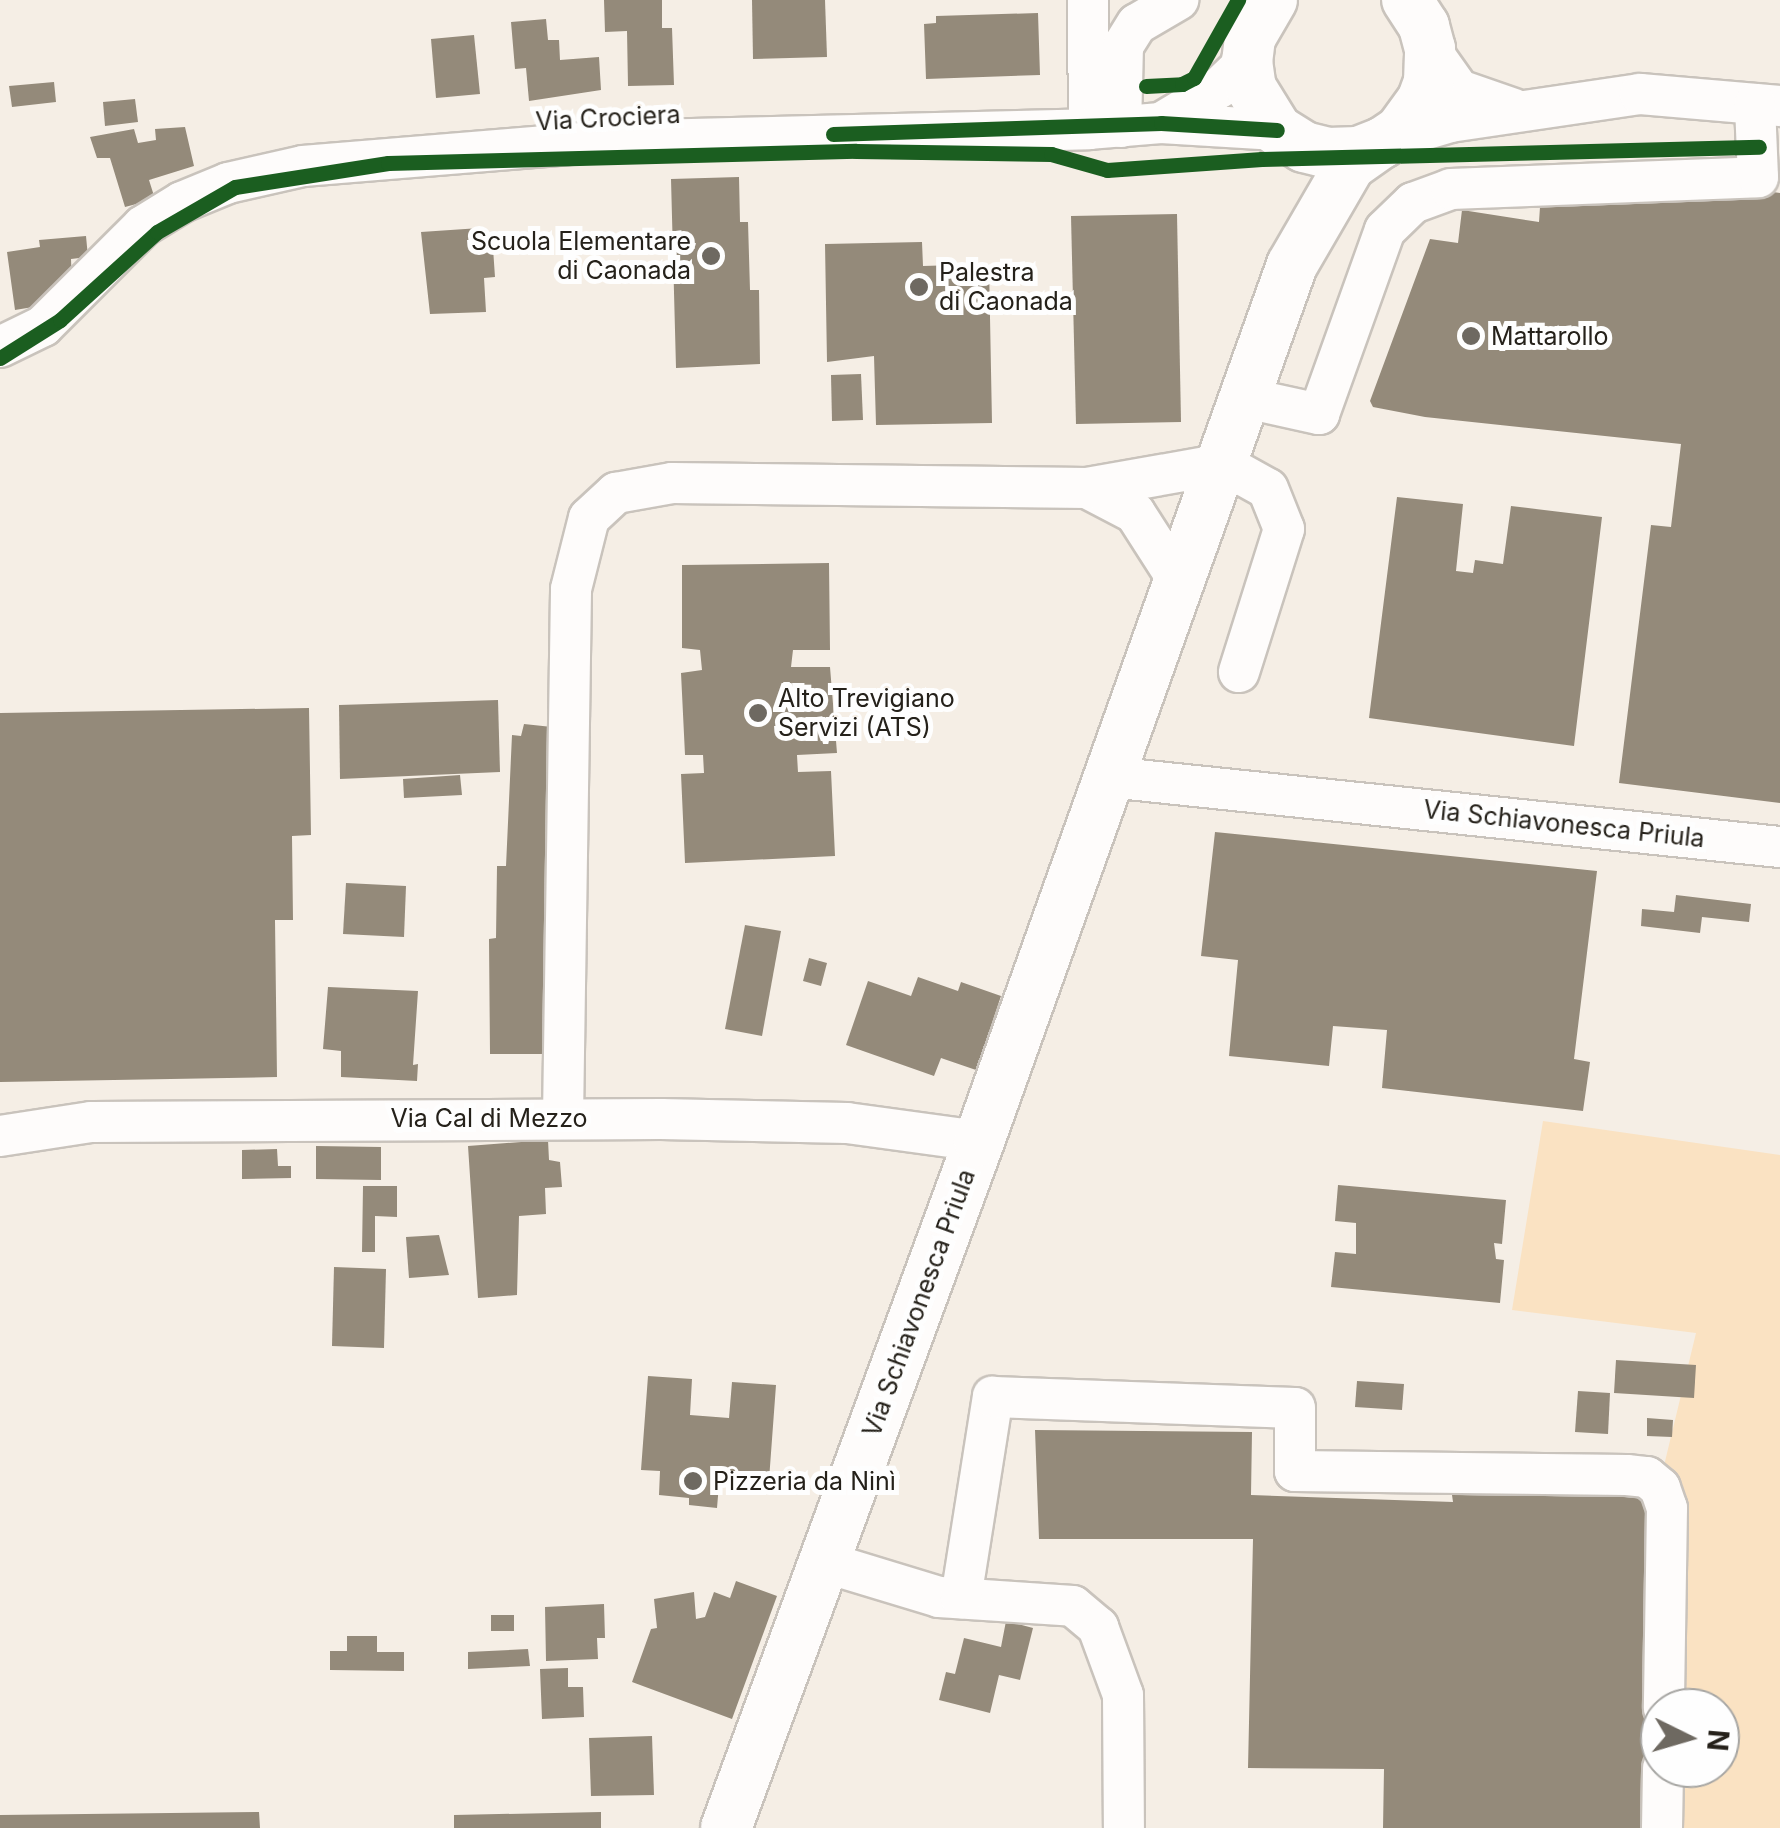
<!DOCTYPE html>
<meta charset="utf-8">
<style>
body{margin:0}
#map{position:relative;width:1780px;height:1828px;overflow:hidden;background:#f5eee5;font-family:Inter,sans-serif}
div>[style]{position:absolute}
[style*='--x']{left:calc(var(--x)*1px);top:calc(var(--y)*1px);width:calc(var(--w)*1px);rotate:calc(var(--a)*1deg)}
.green>*{inset:0;background:#fae2c2}
.building>*{inset:0;background:#948a7a}
.roads{filter:drop-shadow(2px 0 #c9c3bc) drop-shadow(-2px 0 #c9c3bc) drop-shadow(0 2px #c9c3bc) drop-shadow(0 -2px #c9c3bc)}
.minor>*{height:40px;margin:-20px;padding:0 20px;transform-origin:20px;border-radius:20px;background:#fefcfb}
.major>*{height:50px;margin:-25px;padding:0 25px;transform-origin:25px;border-radius:25px;background:#fefcfb}
.cycleway>*{height:15px;margin:-7.5px;padding:0 7.5px;transform-origin:7.5px;border-radius:7.5px;background:#1b5e20}
.dots>*{width:28px;height:28px;translate:-50% -50%;box-sizing:border-box;border:5px solid #fefefe;border-radius:50%}
span{translate:-50% -50%;white-space:nowrap;text-align:center;line-height:1.15;-webkit-text-stroke:10px #fefefe;paint-order:stroke}
.street-label{font-size:25px;color:#25211a}
.poi-label{font-size:25px;color:#25211a}
.right{translate:-100% -50%;text-align:right}
.left{translate:0 -50%;text-align:left}
.north{position:absolute;left:1640px;top:1688px;width:100px;height:100px;box-sizing:border-box;background:#fefefe;border:2px solid #a7a6a3;border-radius:50%;rotate:95deg;font-size:28px;font-weight:700;line-height:40px;text-align:center;color:#25211a}
.north::after{content:'';display:block;margin:auto;width:35px;height:45px;background:#6e6961;clip-path:polygon(50% 0,100% 100%,50% 72%,0 100%)}
</style>
<div id="map">
<div class="green">
<div style="clip-path:polygon(1543px 1121px,1780px 1155px,1780px 1828px,1671px 1828px,1670px 1768px,1720px 1768px,1720px 1708px,1668px 1708px,1661px 1478px,1696px 1333px,1512px 1310px)"></div>
</div>
<div class="building">
<div style="clip-path:polygon(604px 0,662px 0,662px 28px,672px 28px,674px 85px,628px 86px,627px 31px,605px 32px)"></div>
<div style="clip-path:polygon(752px 0,825px 0,827px 57px,753px 59px)"></div>
<div style="clip-path:polygon(1038px 13px,1040px 75px,926px 79px,924px 24px,936px 23px,936px 16px)"></div>
<div style="clip-path:polygon(546px 19px,548px 40px,559px 40px,560px 60px,599px 57px,601px 90px,529px 101px,526px 68px,515px 69px,511px 22px)"></div>
<div style="clip-path:polygon(474px 35px,480px 94px,436px 98px,431px 39px)"></div>
<div style="clip-path:polygon(54px 82px,56px 102px,12px 107px,9px 86px)"></div>
<div style="clip-path:polygon(135px 99px,138px 122px,105px 126px,103px 102px)"></div>
<div style="clip-path:polygon(185px 127px,194px 166px,149px 180px,155px 199px,125px 207px,110px 158px,97px 158px,90px 137px,134px 129px,138px 143px,156px 140px,155px 129px)"></div>
<div style="clip-path:polygon(739px 177px,740px 222px,748px 222px,750px 290px,759px 290px,760px 364px,676px 368px,671px 179px)"></div>
<div style="clip-path:polygon(1738px 187px,1780px 193px,1780px 803px,1619px 783px,1651px 525px,1671px 527px,1681px 444px,1425px 417px,1373px 407px,1370px 401px,1430px 239px,1458px 243px,1462px 210px,1539px 222px,1540px 207px,1736px 195px)"></div>
<div style="clip-path:polygon(1177px 214px,1181px 422px,1076px 424px,1071px 216px)"></div>
<div style="clip-path:polygon(480px 228px,481px 249px,493px 248px,495px 277px,484px 278px,486px 312px,430px 314px,421px 232px)"></div>
<div style="clip-path:polygon(86px 236px,88px 257px,71px 259px,72px 286px,51px 304px,15px 310px,7px 252px,40px 247px,39px 240px)"></div>
<div style="clip-path:polygon(922px 242px,923px 266px,989px 264px,992px 423px,876px 425px,874px 356px,827px 362px,825px 244px)"></div>
<div style="clip-path:polygon(861px 374px,863px 420px,832px 421px,831px 375px)"></div>
<div style="clip-path:polygon(1397px 497px,1463px 504px,1456px 571px,1473px 573px,1475px 560px,1503px 564px,1511px 506px,1602px 517px,1574px 746px,1369px 718px)"></div>
<div style="clip-path:polygon(829px 563px,830px 650px,793px 650px,791px 667px,830px 667px,837px 753px,797px 755px,798px 772px,831px 771px,835px 856px,685px 863px,681px 774px,704px 773px,703px 755px,685px 755px,681px 673px,702px 670px,700px 650px,682px 648px,682px 565px)"></div>
<div style="clip-path:polygon(498px 700px,500px 772px,340px 779px,339px 705px)"></div>
<div style="clip-path:polygon(309px 708px,311px 835px,292px 836px,293px 920px,275px 920px,277px 1077px,0 1082px,0 713px)"></div>
<div style="clip-path:polygon(524px 724px,552px 727px,550px 1054px,490px 1054px,489px 939px,496px 938px,497px 866px,506px 866px,512px 735px,521px 736px)"></div>
<div style="clip-path:polygon(460px 775px,462px 795px,404px 798px,403px 779px)"></div>
<div style="clip-path:polygon(1215px 832px,1597px 871px,1574px 1059px,1590px 1062px,1583px 1111px,1382px 1088px,1387px 1030px,1333px 1026px,1329px 1066px,1229px 1056px,1238px 960px,1201px 956px)"></div>
<div style="clip-path:polygon(346px 883px,406px 886px,404px 937px,343px 934px)"></div>
<div style="clip-path:polygon(1676px 895px,1751px 904px,1749px 922px,1702px 917px,1700px 933px,1641px 926px,1642px 909px,1674px 912px)"></div>
<div style="clip-path:polygon(745px 925px,781px 931px,762px 1036px,725px 1029px)"></div>
<div style="clip-path:polygon(809px 958px,827px 963px,821px 986px,803px 981px)"></div>
<div style="clip-path:polygon(918px 977px,958px 991px,961px 982px,1001px 996px,976px 1070px,941px 1058px,934px 1076px,846px 1045px,868px 981px,911px 996px)"></div>
<div style="clip-path:polygon(328px 987px,418px 991px,413px 1065px,418px 1064px,417px 1081px,341px 1077px,341px 1051px,323px 1049px)"></div>
<div style="clip-path:polygon(548px 1140px,549px 1160px,560px 1162px,562px 1187px,545px 1188px,546px 1214px,519px 1216px,517px 1295px,478px 1298px,468px 1146px)"></div>
<div style="clip-path:polygon(316px 1146px,381px 1147px,381px 1180px,316px 1179px)"></div>
<div style="clip-path:polygon(277px 1149px,278px 1166px,291px 1166px,291px 1178px,242px 1179px,242px 1150px)"></div>
<div style="clip-path:polygon(1338px 1185px,1506px 1200px,1502px 1244px,1494px 1243px,1496px 1259px,1504px 1260px,1500px 1303px,1331px 1287px,1335px 1252px,1356px 1254px,1356px 1223px,1335px 1221px)"></div>
<div style="clip-path:polygon(363px 1186px,397px 1186px,397px 1217px,375px 1216px,375px 1252px,362px 1252px)"></div>
<div style="clip-path:polygon(439px 1235px,449px 1275px,409px 1278px,406px 1237px)"></div>
<div style="clip-path:polygon(334px 1267px,386px 1269px,384px 1348px,332px 1346px)"></div>
<div style="clip-path:polygon(1616px 1360px,1696px 1365px,1694px 1398px,1614px 1393px)"></div>
<div style="clip-path:polygon(648px 1376px,692px 1379px,690px 1415px,729px 1418px,732px 1382px,776px 1385px,769px 1480px,734px 1477px,733px 1485px,719px 1484px,717px 1508px,689px 1505px,689px 1498px,659px 1495px,660px 1471px,641px 1470px)"></div>
<div style="clip-path:polygon(1357px 1381px,1404px 1384px,1402px 1410px,1355px 1407px)"></div>
<div style="clip-path:polygon(1578px 1391px,1610px 1393px,1608px 1434px,1575px 1432px)"></div>
<div style="clip-path:polygon(1647px 1418px,1673px 1420px,1672px 1437px,1647px 1436px)"></div>
<div style="clip-path:polygon(1035px 1430px,1252px 1432px,1251px 1495px,1453px 1502px,1452px 1495px,1651px 1497px,1648px 1828px,1383px 1828px,1384px 1769px,1248px 1768px,1253px 1539px,1039px 1539px)"></div>
<div style="clip-path:polygon(736px 1581px,777px 1596px,732px 1719px,632px 1682px,651px 1629px,657px 1628px,654px 1599px,694px 1592px,696px 1619px,705px 1617px,714px 1592px,730px 1598px)"></div>
<div style="clip-path:polygon(604px 1604px,605px 1638px,597px 1638px,598px 1659px,546px 1661px,545px 1607px)"></div>
<div style="clip-path:polygon(491px 1615px,514px 1615px,514px 1631px,491px 1631px)"></div>
<div style="clip-path:polygon(1006px 1621px,1033px 1628px,1020px 1680px,999px 1675px,990px 1713px,939px 1700px,946px 1672px,955px 1674px,964px 1638px,1001px 1647px)"></div>
<div style="clip-path:polygon(347px 1636px,377px 1636px,377px 1652px,404px 1652px,404px 1671px,330px 1670px,330px 1651px,347px 1651px)"></div>
<div style="clip-path:polygon(528px 1649px,530px 1666px,468px 1669px,468px 1652px)"></div>
<div style="clip-path:polygon(568px 1668px,568px 1687px,583px 1687px,584px 1717px,542px 1719px,540px 1669px)"></div>
<div style="clip-path:polygon(652px 1736px,654px 1795px,591px 1796px,589px 1738px)"></div>
<div style="clip-path:polygon(259px 1812px,260px 1828px,0 1828px,0 1815px)"></div>
<div style="clip-path:polygon(601px 1812px,601px 1828px,454px 1828px,454px 1815px)"></div>
</div>
<div class="roads">
<div class="minor">
<div style="--x:1088;--y:0;--w:129;--a:89.6"></div>
<div style="--x:1430;--y:49;--w:50;--a:54.7"></div>
<div style="--x:1459;--y:90;--w:58;--a:19.1"></div>
<div style="--x:1161;--y:123;--w:68;--a:-31.1"></div>
<div style="--x:1219;--y:88;--w:39;--a:-44"></div>
<div style="--x:1121;--y:127;--w:81;--a:-88.6"></div>
<div style="--x:1123;--y:46;--w:26;--a:-58"></div>
<div style="--x:1137;--y:24;--w:48;--a:-30.3"></div>
<div style="--x:1386;--y:141;--w:67;--a:-16.5"></div>
<div style="--x:1450;--y:122;--w:192;--a:-8.4"></div>
<div style="--x:1640;--y:94;--w:141;--a:4.9"></div>
<div style="--x:0;--y:347;--w:48;--a:-26"></div>
<div style="--x:43;--y:326;--w:141;--a:-45"></div>
<div style="--x:143;--y:226;--w:46;--a:-31.6"></div>
<div style="--x:182;--y:202;--w:50;--a:-22.4"></div>
<div style="--x:228;--y:183;--w:77;--a:-12.8"></div>
<div style="--x:303;--y:166;--w:308;--a:-4.7"></div>
<div style="--x:610;--y:141;--w:479;--a:-1.4"></div>
<div style="--x:1089;--y:129;--w:72;--a:-4.8"></div>
<div style="--x:1161;--y:123;--w:116;--a:3.5"></div>
<div style="--x:1246;--y:398;--w:75;--a:12.4"></div>
<div style="--x:1319;--y:414;--w:195;--a:-70.3"></div>
<div style="--x:1385;--y:230;--w:39;--a:-44"></div>
<div style="--x:1413;--y:203;--w:40;--a:-20.2"></div>
<div style="--x:1451;--y:189;--w:307;--a:-2.2"></div>
<div style="--x:1758;--y:177;--w:73;--a:-92.4"></div>
<div style="--x:1087;--y:488;--w:54;--a:27.5"></div>
<div style="--x:1135;--y:513;--w:83;--a:57.3"></div>
<div style="--x:1109;--y:777;--w:675;--a:5.96"></div>
<div style="--x:563;--y:1118;--w:529;--a:-89.13"></div>
<div style="--x:571;--y:589;--w:73;--a:-75.8"></div>
<div style="--x:589;--y:518;--w:37;--a:-43"></div>
<div style="--x:616;--y:493;--w:57;--a:-10.1"></div>
<div style="--x:672;--y:483;--w:415;--a:0.7"></div>
<div style="--x:1087;--y:488;--w:138;--a:-10"></div>
<div style="--x:1223;--y:464;--w:51;--a:29.1"></div>
<div style="--x:1268;--y:489;--w:43;--a:68.2"></div>
<div style="--x:1284;--y:529;--w:150;--a:107.5"></div>
<div style="--x:0;--y:1136;--w:92;--a:-8.7"></div>
<div style="--x:91;--y:1122;--w:570;--a:-0.3"></div>
<div style="--x:661;--y:1119;--w:186;--a:1.2"></div>
<div style="--x:847;--y:1123;--w:133;--a:7.8"></div>
<div style="--x:824;--y:1562;--w:120;--a:16.9"></div>
<div style="--x:939;--y:1597;--w:134;--a:3.8"></div>
<div style="--x:1073;--y:1606;--w:33;--a:40"></div>
<div style="--x:1098;--y:1627;--w:72;--a:69.8"></div>
<div style="--x:1123;--y:1695;--w:133;--a:89.6"></div>
<div style="--x:961;--y:1598;--w:204;--a:-81"></div>
<div style="--x:993;--y:1397;--w:302;--a:2.1"></div>
<div style="--x:1295;--y:1408;--w:63;--a:90"></div>
<div style="--x:1295;--y:1471;--w:332;--a:0.7"></div>
<div style="--x:1627;--y:1475;--w:20;--a:6"></div>
<div style="--x:1647;--y:1477;--w:17;--a:40"></div>
<div style="--x:1660;--y:1488;--w:21;--a:71"></div>
<div style="--x:1667;--y:1508;--w:200;--a:90.9"></div>
<div style="--x:1662;--y:1828;--w:60;--a:-89"></div>
</div>
<div class="major">
<div style="--x:1272;--y:0;--w:44;--a:120.1"></div>
<div style="--x:1250;--y:38;--w:23;--a:97"></div>
<div style="--x:1247;--y:61;--w:27;--a:82"></div>
<div style="--x:1251;--y:88;--w:49;--a:58.2"></div>
<div style="--x:1277;--y:130;--w:32;--a:32"></div>
<div style="--x:1304;--y:147;--w:25;--a:14"></div>
<div style="--x:1328;--y:153;--w:30;--a:-2"></div>
<div style="--x:1358;--y:152;--w:26;--a:-21"></div>
<div style="--x:1382;--y:143;--w:22;--a:-34"></div>
<div style="--x:1400;--y:131;--w:37;--a:-54"></div>
<div style="--x:1422;--y:101;--w:20;--a:-70"></div>
<div style="--x:1429;--y:82;--w:33;--a:-88"></div>
<div style="--x:1430;--y:49;--w:24;--a:-105"></div>
<div style="--x:1424;--y:26;--w:31;--a:-123"></div>
<div style="--x:726;--y:1828;--w:732;--a:-69.78"></div>
<div style="--x:979;--y:1141;--w:930;--a:-70.34"></div>
<div style="--x:1292;--y:265;--w:116;--a:-59.9"></div>
<div style="--x:1350;--y:165;--w:39;--a:-35"></div>
</div>
</div>
<div class="cycleway">
<div style="--x:1146;--y:86;--w:36;--a:-3"></div>
<div style="--x:1182;--y:84;--w:13;--a:-27"></div>
<div style="--x:1194;--y:78;--w:90;--a:-60.6"></div>
<div style="--x:833;--y:134;--w:328;--a:-1.9"></div>
<div style="--x:1161;--y:123;--w:116;--a:3.5"></div>
<div style="--x:0;--y:358;--w:71;--a:-32.3"></div>
<div style="--x:60;--y:320;--w:131;--a:-42.2"></div>
<div style="--x:157;--y:232;--w:90;--a:-30"></div>
<div style="--x:235;--y:187;--w:155;--a:-8.9"></div>
<div style="--x:388;--y:163;--w:468;--a:-1.5"></div>
<div style="--x:856;--y:151;--w:195;--a:0.9"></div>
<div style="--x:1051;--y:154;--w:58;--a:15.9"></div>
<div style="--x:1107;--y:170;--w:155;--a:-4.1"></div>
<div style="--x:1262;--y:159;--w:497;--a:-1.4"></div>
</div>
<div class="dots">
<div style="left:711px;top:256px;background:#6e6961"></div>
<div style="left:919px;top:287px;background:#6e6961"></div>
<div style="left:1471px;top:336px;background:#6e6961"></div>
<div style="left:758px;top:713px;background:#6e6961"></div>
<div style="left:693px;top:1481px;background:#6e6961"></div>
</div>
<div class="street-label">
<span style="left:608px;top:118px;rotate:-3deg">Via Crociera</span>
<span style="left:1564px;top:824px;rotate:6deg">Via Schiavonesca Priula</span>
<span style="left:489px;top:1118px">Via Cal di Mezzo</span>
<span style="left:919px;top:1303px;rotate:-70deg">Via Schiavonesca Priula</span>
</div>
<div class="poi-label">
<span class="right" style="left:691px;top:256px">Scuola Elementare<br>di Caonada</span>
<span class="left" style="left:939px;top:287px">Palestra<br>di Caonada</span>
<span class="left" style="left:1491px;top:336px">Mattarollo</span>
<span class="left" style="left:778px;top:713px">Alto Trevigiano<br>Servizi (ATS)</span>
<span class="left" style="left:713px;top:1481px">Pizzeria da Ninì</span>
</div>
<div class="north">N</div>
</div>
